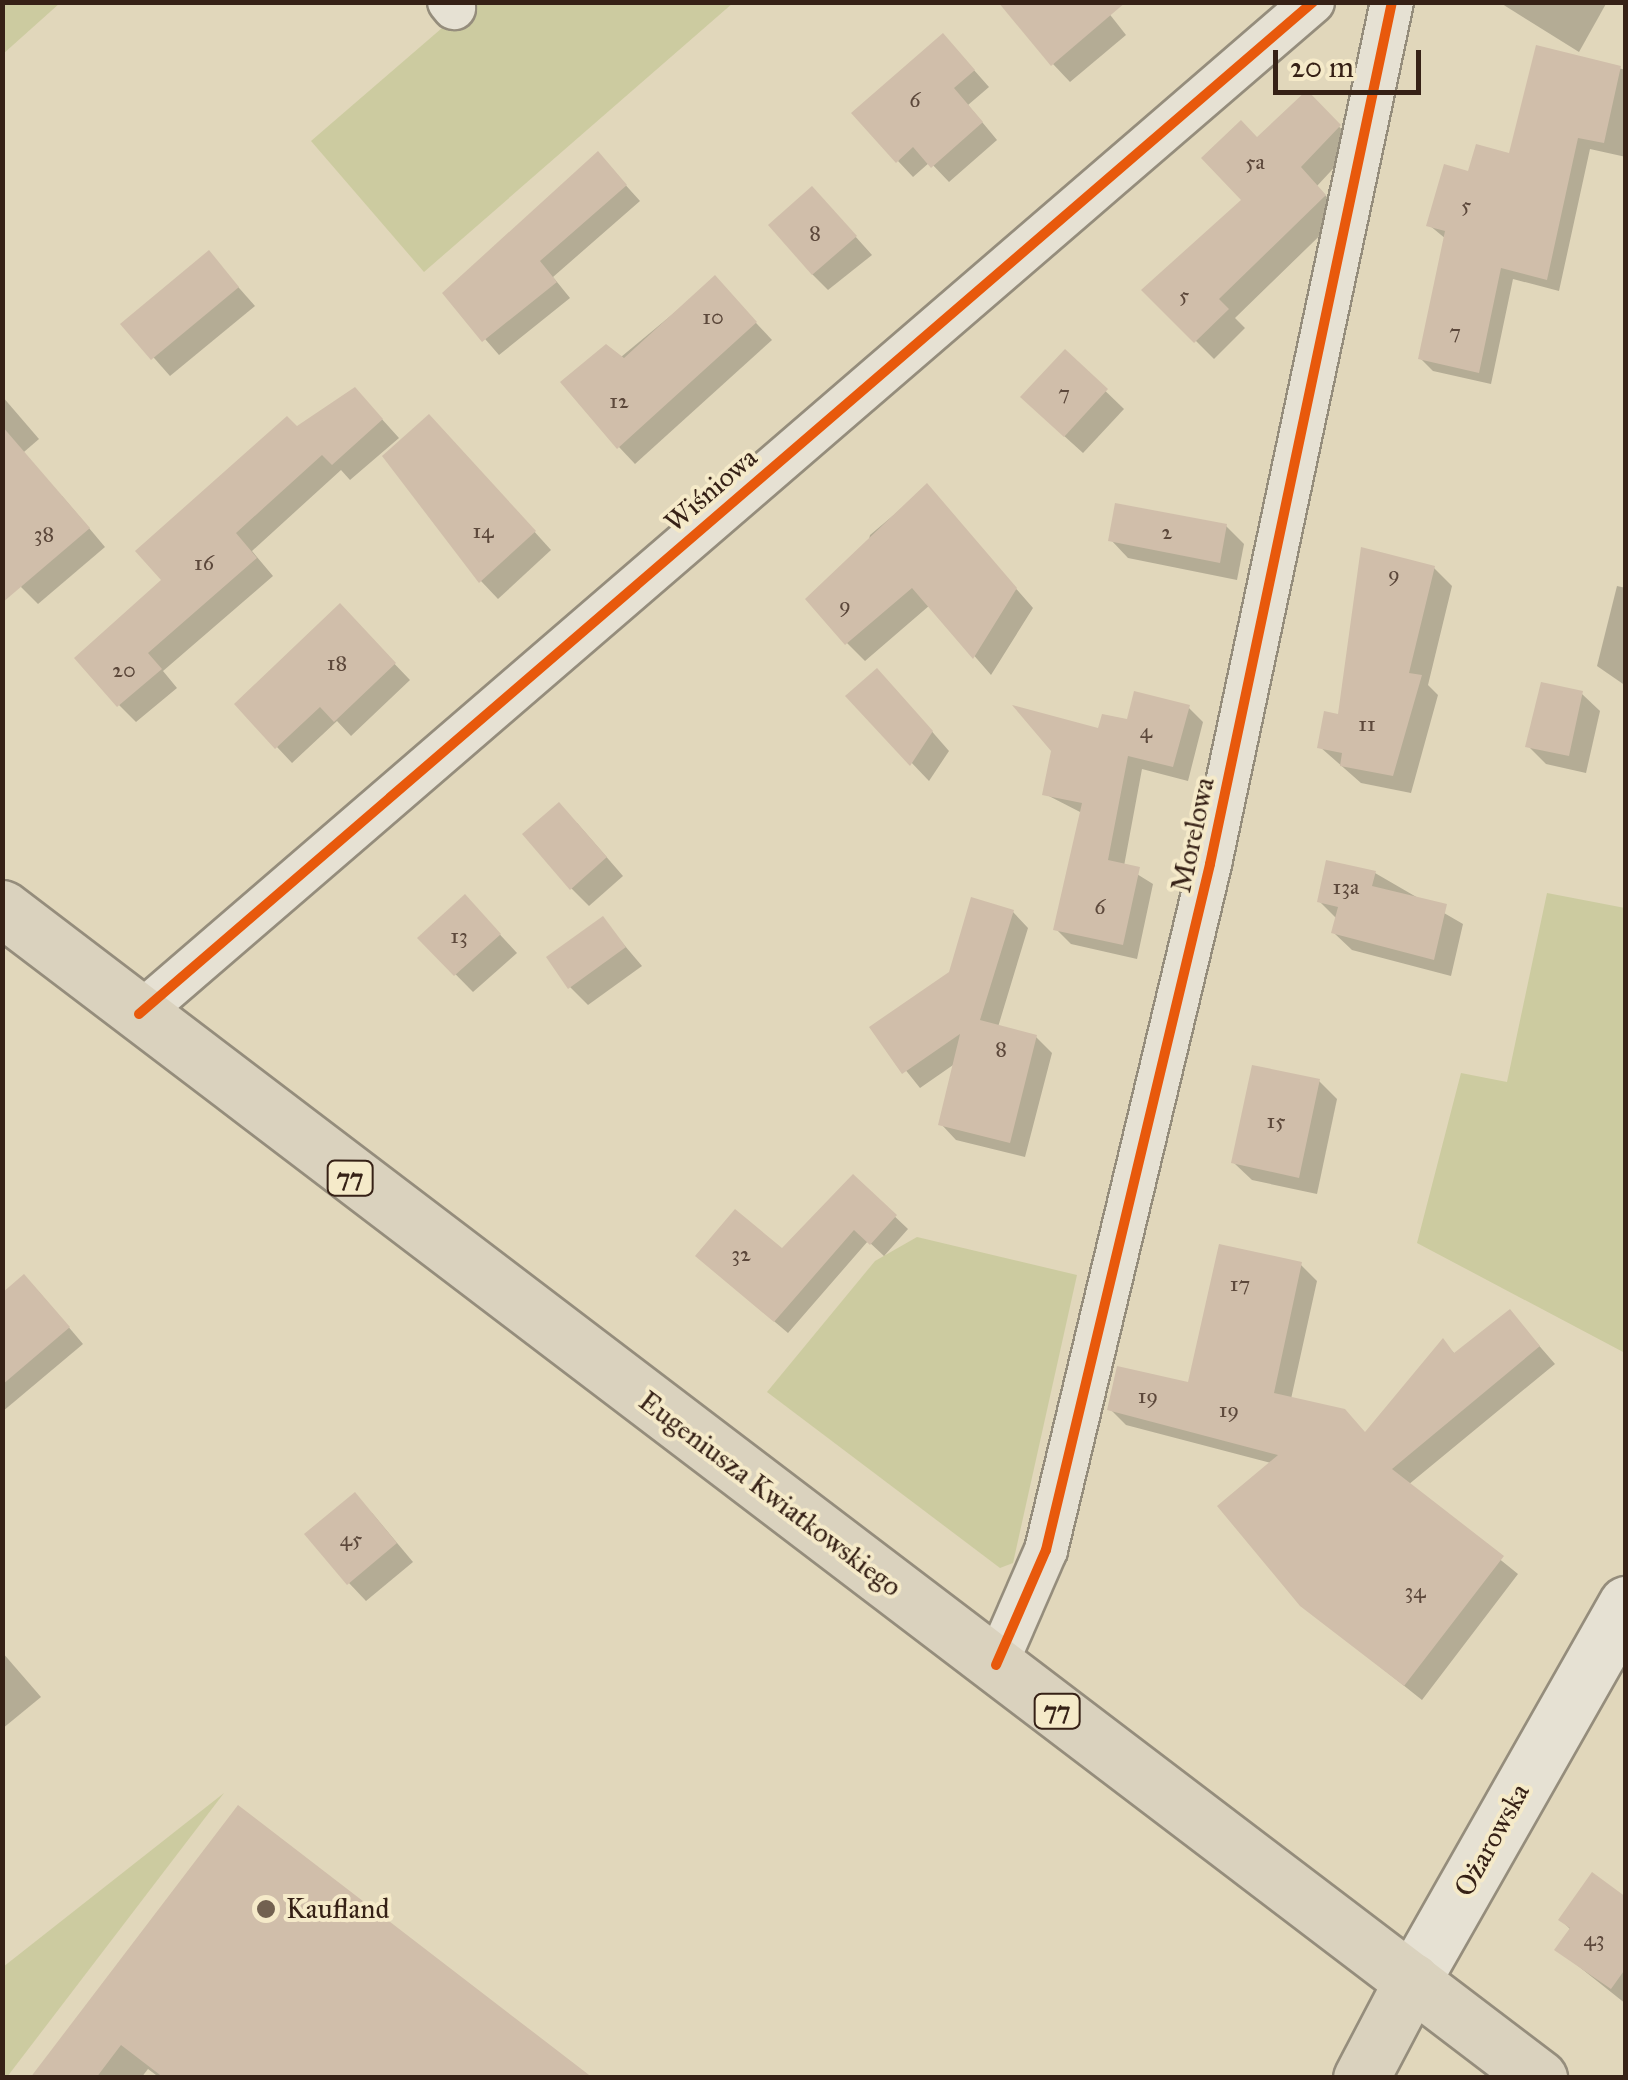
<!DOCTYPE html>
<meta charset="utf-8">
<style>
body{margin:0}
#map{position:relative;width:1628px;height:2080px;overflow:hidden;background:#e1d7bb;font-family:"IM FELL Great Primer",serif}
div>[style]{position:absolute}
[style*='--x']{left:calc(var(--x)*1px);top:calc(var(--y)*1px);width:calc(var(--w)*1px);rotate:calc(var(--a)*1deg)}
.green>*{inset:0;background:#cccba0}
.shadow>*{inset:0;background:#0003}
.building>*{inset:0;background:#d0beaa}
.roads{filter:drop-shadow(2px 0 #958d7c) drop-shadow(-2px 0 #958d7c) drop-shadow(0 2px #958d7c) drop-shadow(0 -2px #958d7c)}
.street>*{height:42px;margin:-21px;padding:0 21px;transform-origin:21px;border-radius:21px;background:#e6e1d3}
.secondary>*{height:55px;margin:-27.5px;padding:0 27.5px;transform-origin:27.5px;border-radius:27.5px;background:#e6e1d3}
.primary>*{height:55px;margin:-27.5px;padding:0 27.5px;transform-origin:27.5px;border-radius:27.5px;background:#dad2be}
.cycleway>*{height:10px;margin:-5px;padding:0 5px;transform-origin:5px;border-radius:5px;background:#e8590c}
.dots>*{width:28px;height:28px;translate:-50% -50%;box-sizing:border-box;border:5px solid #f5eac9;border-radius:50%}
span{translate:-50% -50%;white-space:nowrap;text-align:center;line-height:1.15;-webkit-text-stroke:8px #f5eac9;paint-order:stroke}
.number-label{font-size:22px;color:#5c483b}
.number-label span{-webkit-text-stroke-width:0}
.shield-label span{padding:2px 8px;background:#f5eac9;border:2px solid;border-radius:8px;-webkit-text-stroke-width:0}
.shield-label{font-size:25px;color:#362116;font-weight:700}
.street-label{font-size:28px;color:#362116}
.poi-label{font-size:28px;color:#362116}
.left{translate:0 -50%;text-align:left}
.frame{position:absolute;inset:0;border:5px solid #362116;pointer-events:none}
.scale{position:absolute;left:1273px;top:50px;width:148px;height:45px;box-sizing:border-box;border:5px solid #362116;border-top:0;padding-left:12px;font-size:30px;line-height:35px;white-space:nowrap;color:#362116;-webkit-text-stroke:8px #f5eac9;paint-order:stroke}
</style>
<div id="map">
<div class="green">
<div style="clip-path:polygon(3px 2px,60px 2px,60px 3px,3px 54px)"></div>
<div style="clip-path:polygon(471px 3px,733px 3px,424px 272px,311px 141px)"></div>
<div style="clip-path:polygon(1547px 893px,1625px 908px,1625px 1353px,1417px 1243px,1461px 1073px,1507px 1082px)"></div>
<div style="clip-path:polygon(917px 1237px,1077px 1275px,1013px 1563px,1000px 1568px,767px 1392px,875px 1261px)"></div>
<div style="clip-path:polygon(224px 1793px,7px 2077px,3px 2077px,3px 1967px)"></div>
</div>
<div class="shadow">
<div style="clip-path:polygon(1100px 2px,1126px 35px,1070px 82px,1053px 64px)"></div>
<div style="clip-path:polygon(1499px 2px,1607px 2px,1579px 52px)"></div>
<div style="clip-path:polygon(1538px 48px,1626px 70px,1626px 157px,1590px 149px,1559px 291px,1513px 279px,1491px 384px,1433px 371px,1420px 358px,1446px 239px,1429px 225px,1470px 174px,1511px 156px)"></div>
<div style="clip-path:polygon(958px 52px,989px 87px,968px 105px,997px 140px,949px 182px,930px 162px,913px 177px,898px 161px)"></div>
<div style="clip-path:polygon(1307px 94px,1356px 144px,1317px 186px,1342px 214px,1235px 318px,1245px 328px,1214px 359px,1145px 290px,1245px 201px,1258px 140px)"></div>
<div style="clip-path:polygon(612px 170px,640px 201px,553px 277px,570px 298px,499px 355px,446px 294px)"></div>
<div style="clip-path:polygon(829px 207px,872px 255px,828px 290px,811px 273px)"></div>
<div style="clip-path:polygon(209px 254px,255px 306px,170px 376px,124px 324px)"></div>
<div style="clip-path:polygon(715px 279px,772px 340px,635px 464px,619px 447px,621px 357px)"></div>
<div style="clip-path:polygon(1065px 352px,1124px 409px,1083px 453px,1041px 415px)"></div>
<div style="clip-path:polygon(2px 396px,39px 439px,10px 464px,2px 456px)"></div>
<div style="clip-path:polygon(371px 407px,399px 438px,350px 480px,341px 470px,252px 551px,273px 576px,163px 671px,177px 688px,136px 722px,119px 705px,164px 580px)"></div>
<div style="clip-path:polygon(447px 435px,551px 550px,498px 599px,481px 581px)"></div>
<div style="clip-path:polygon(927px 487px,1033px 608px,991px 675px,930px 605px,865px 661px,847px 643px,870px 535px)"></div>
<div style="clip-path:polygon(62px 496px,105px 547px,38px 604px,21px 587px)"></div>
<div style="clip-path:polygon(1226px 526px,1244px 544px,1237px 580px,1128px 558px,1111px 540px)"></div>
<div style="clip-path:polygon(1434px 568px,1452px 586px,1428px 685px,1438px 695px,1411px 793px,1361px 783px,1320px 747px)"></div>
<div style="clip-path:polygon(1617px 586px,1626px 588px,1626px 686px,1597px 666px)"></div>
<div style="clip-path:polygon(340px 607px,410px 680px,351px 736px,337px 721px,292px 763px,277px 747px)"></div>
<div style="clip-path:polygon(894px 688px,949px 751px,929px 781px,848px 696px)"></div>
<div style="clip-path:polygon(1582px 694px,1600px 711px,1586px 773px,1546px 764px,1528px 746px)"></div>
<div style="clip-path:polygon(1188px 707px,1203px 722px,1188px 781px,1142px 769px,1124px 866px,1153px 884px,1137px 959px,1071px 944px,1056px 929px,1082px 813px,1045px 794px,1100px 731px)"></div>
<div style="clip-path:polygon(577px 823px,623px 876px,589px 906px,571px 888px)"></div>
<div style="clip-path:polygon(1375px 873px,1463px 924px,1451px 976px,1352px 950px,1334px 933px,1337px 919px,1320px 902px)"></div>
<div style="clip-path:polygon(1013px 912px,1028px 928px,998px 1027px,1036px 1037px,1052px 1053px,1025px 1157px,956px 1140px,941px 1124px,956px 1063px,920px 1088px,872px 1028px,951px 973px)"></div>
<div style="clip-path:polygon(482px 915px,517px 953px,473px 992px,420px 938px)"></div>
<div style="clip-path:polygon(603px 920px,642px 966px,588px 1005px,570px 987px)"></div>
<div style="clip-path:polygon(1319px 1081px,1337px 1099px,1317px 1194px,1252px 1180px,1234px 1163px)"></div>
<div style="clip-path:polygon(853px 1177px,908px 1229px,884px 1256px,868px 1241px,788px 1333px,711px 1268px,782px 1252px)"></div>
<div style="clip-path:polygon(1301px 1265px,1317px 1281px,1291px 1399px,1366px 1435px,1443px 1342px,1456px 1355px,1510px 1312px,1555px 1364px,1408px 1485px,1518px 1574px,1422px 1700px,1301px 1604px,1271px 1463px,1126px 1425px,1110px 1409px,1190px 1385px)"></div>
<div style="clip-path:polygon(39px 1292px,83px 1344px,2px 1412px,2px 1296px)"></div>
<div style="clip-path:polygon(372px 1513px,413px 1562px,366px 1601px,349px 1583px)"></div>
<div style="clip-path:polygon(2px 1652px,41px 1697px,2px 1729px)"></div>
<div style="clip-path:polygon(238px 1809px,586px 2078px,160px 2078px,148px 2069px,141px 2078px,33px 2078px)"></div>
<div style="clip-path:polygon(1626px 1900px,1626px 2004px,1558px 1950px,1571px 1930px,1561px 1920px)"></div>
</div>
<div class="building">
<div style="clip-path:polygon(998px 2px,1126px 2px,1051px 66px)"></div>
<div style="clip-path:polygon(943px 33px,975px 70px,954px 88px,983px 122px,931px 168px,913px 147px,896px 163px,851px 113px)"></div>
<div style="clip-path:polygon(1536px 45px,1621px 66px,1604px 143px,1578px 138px,1547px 280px,1501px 268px,1479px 373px,1418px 359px,1445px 231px,1426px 226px,1444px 164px,1468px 171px,1476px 144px,1509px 153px)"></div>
<div style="clip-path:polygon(1307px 90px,1341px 125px,1301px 167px,1326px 195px,1219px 299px,1229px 309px,1194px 343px,1141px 290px,1241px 200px,1201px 158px,1241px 120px,1257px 137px)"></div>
<div style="clip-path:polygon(598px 151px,627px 185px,540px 261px,557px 282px,482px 342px,442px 293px)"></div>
<div style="clip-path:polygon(812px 186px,857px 236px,812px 275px,768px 225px)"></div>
<div style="clip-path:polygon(209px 250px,239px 287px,151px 360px,120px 324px)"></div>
<div style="clip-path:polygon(715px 275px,757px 322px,617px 449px,560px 382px,606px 344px,624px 358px)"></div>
<div style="clip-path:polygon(1065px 349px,1108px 389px,1064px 437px,1020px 397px)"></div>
<div style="clip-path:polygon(355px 387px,383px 419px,332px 465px,322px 455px,236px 533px,257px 558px,148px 653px,162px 669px,117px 707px,74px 658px,161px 580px,135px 551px,287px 416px,297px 426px)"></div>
<div style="clip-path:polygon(429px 414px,536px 531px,479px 583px,382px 456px)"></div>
<div style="clip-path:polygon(2px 426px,90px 528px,2px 603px)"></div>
<div style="clip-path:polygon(927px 483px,1017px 588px,973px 659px,912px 588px,845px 645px,805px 599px)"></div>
<div style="clip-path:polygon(1115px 503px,1227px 524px,1220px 563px,1108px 541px)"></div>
<div style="clip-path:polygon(1361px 547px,1435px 566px,1409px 673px,1422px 675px,1393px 776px,1340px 766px,1342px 753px,1317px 748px,1324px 711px,1338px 714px)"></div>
<div style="clip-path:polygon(340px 603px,396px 663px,334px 722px,320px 707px,275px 749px,234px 704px)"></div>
<div style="clip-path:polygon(877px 668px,933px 731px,910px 766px,845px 696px)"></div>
<div style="clip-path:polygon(1541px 682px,1583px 691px,1569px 756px,1525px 747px)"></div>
<div style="clip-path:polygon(1134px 691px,1190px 705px,1173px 767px,1128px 756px,1108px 860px,1140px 867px,1123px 945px,1053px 930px,1082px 803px,1042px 795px,1051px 751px,1012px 705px,1098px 728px,1102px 714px,1127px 719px)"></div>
<div style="clip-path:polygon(559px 802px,607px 857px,570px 890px,522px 834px)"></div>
<div style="clip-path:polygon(1326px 860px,1376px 871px,1372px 886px,1447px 904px,1434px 960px,1331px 933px,1338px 907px,1317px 902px)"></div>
<div style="clip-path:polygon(465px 894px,501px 934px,454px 976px,417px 938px)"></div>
<div style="clip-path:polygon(971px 897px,1014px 910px,980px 1020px,1037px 1035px,1010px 1143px,938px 1125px,960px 1034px,902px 1074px,869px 1027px,949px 972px)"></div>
<div style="clip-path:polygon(603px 916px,626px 947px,568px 989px,546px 957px)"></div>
<div style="clip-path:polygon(1252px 1065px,1320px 1079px,1299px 1178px,1231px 1163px)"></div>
<div style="clip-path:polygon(853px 1174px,897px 1215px,870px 1245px,854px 1230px,774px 1322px,695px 1256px,735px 1209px,782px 1248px)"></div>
<div style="clip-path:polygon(1219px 1244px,1302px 1262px,1274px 1393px,1345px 1409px,1365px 1432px,1443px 1338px,1454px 1353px,1510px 1309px,1540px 1346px,1392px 1469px,1504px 1556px,1404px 1686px,1300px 1606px,1217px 1506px,1278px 1455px,1107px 1410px,1117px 1366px,1188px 1382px)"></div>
<div style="clip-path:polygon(24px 1274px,70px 1327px,2px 1385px,2px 1293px)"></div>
<div style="clip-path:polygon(355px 1492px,397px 1543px,347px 1585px,304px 1534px)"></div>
<div style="clip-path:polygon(238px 1805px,593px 2078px,164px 2078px,121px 2045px,96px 2078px,30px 2078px)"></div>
<div style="clip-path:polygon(1592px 1872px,1626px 1897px,1626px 1968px,1611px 1989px,1554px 1950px,1570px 1928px,1558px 1920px)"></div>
</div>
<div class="roads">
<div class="street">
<div style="--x:449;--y:2;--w:8;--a:50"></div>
<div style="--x:139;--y:1014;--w:1550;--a:-40.76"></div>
<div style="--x:996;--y:1665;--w:125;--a:-66.5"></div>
<div style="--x:1046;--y:1550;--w:705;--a:-76.55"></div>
<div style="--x:1210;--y:864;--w:881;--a:-78.08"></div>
</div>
<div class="secondary">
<div style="--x:1412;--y:1981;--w:434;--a:-60.4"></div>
</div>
<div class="primary">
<div style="--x:2;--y:908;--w:1932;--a:37.28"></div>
<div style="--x:1361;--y:2078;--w:110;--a:-62.3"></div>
</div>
</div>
<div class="cycleway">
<div style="--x:139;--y:1014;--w:1550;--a:-40.76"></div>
<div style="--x:996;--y:1665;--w:125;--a:-66.5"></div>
<div style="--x:1046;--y:1550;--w:705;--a:-76.55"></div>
<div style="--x:1210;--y:864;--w:881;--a:-78.08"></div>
</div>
<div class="dots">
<div style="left:266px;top:1909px;background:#726150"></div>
</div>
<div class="number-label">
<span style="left:915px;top:100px">6</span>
<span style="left:1255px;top:162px">5a</span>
<span style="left:1466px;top:205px">5</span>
<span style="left:815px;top:233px">8</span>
<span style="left:1184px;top:295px">5</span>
<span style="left:713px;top:317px">10</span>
<span style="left:1455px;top:332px">7</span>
<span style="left:1064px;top:393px">7</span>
<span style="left:619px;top:401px">12</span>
<span style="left:483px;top:531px">14</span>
<span style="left:1167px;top:532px">2</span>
<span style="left:44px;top:534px">38</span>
<span style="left:204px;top:563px">16</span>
<span style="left:1394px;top:574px">9</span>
<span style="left:845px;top:605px">9</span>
<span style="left:337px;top:663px">18</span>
<span style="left:124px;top:670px">20</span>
<span style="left:1367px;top:724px">11</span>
<span style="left:1146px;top:731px">4</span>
<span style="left:1346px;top:887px">13a</span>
<span style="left:1100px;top:907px">6</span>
<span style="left:459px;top:936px">13</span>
<span style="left:1001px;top:1049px">8</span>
<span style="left:1276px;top:1121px">15</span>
<span style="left:741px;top:1254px">32</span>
<span style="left:1240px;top:1284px">17</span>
<span style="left:1148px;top:1396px">19</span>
<span style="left:1229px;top:1410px">19</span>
<span style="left:351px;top:1539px">45</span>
<span style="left:1415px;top:1591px">34</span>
<span style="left:1594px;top:1939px">43</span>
</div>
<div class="shield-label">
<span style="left:350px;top:1178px">77</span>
<span style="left:1057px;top:1711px">77</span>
</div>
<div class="street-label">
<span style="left:711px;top:490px;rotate:-41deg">Wiśniowa</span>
<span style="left:1193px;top:835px;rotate:-78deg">Morelowa</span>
<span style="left:770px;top:1494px;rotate:37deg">Eugeniusza Kwiatkowskiego</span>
<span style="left:1492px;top:1840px;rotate:-61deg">Ożarowska</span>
</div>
<div class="poi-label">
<span class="left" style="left:286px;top:1909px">Kaufland</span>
</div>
<div class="frame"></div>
<div class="scale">20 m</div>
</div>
